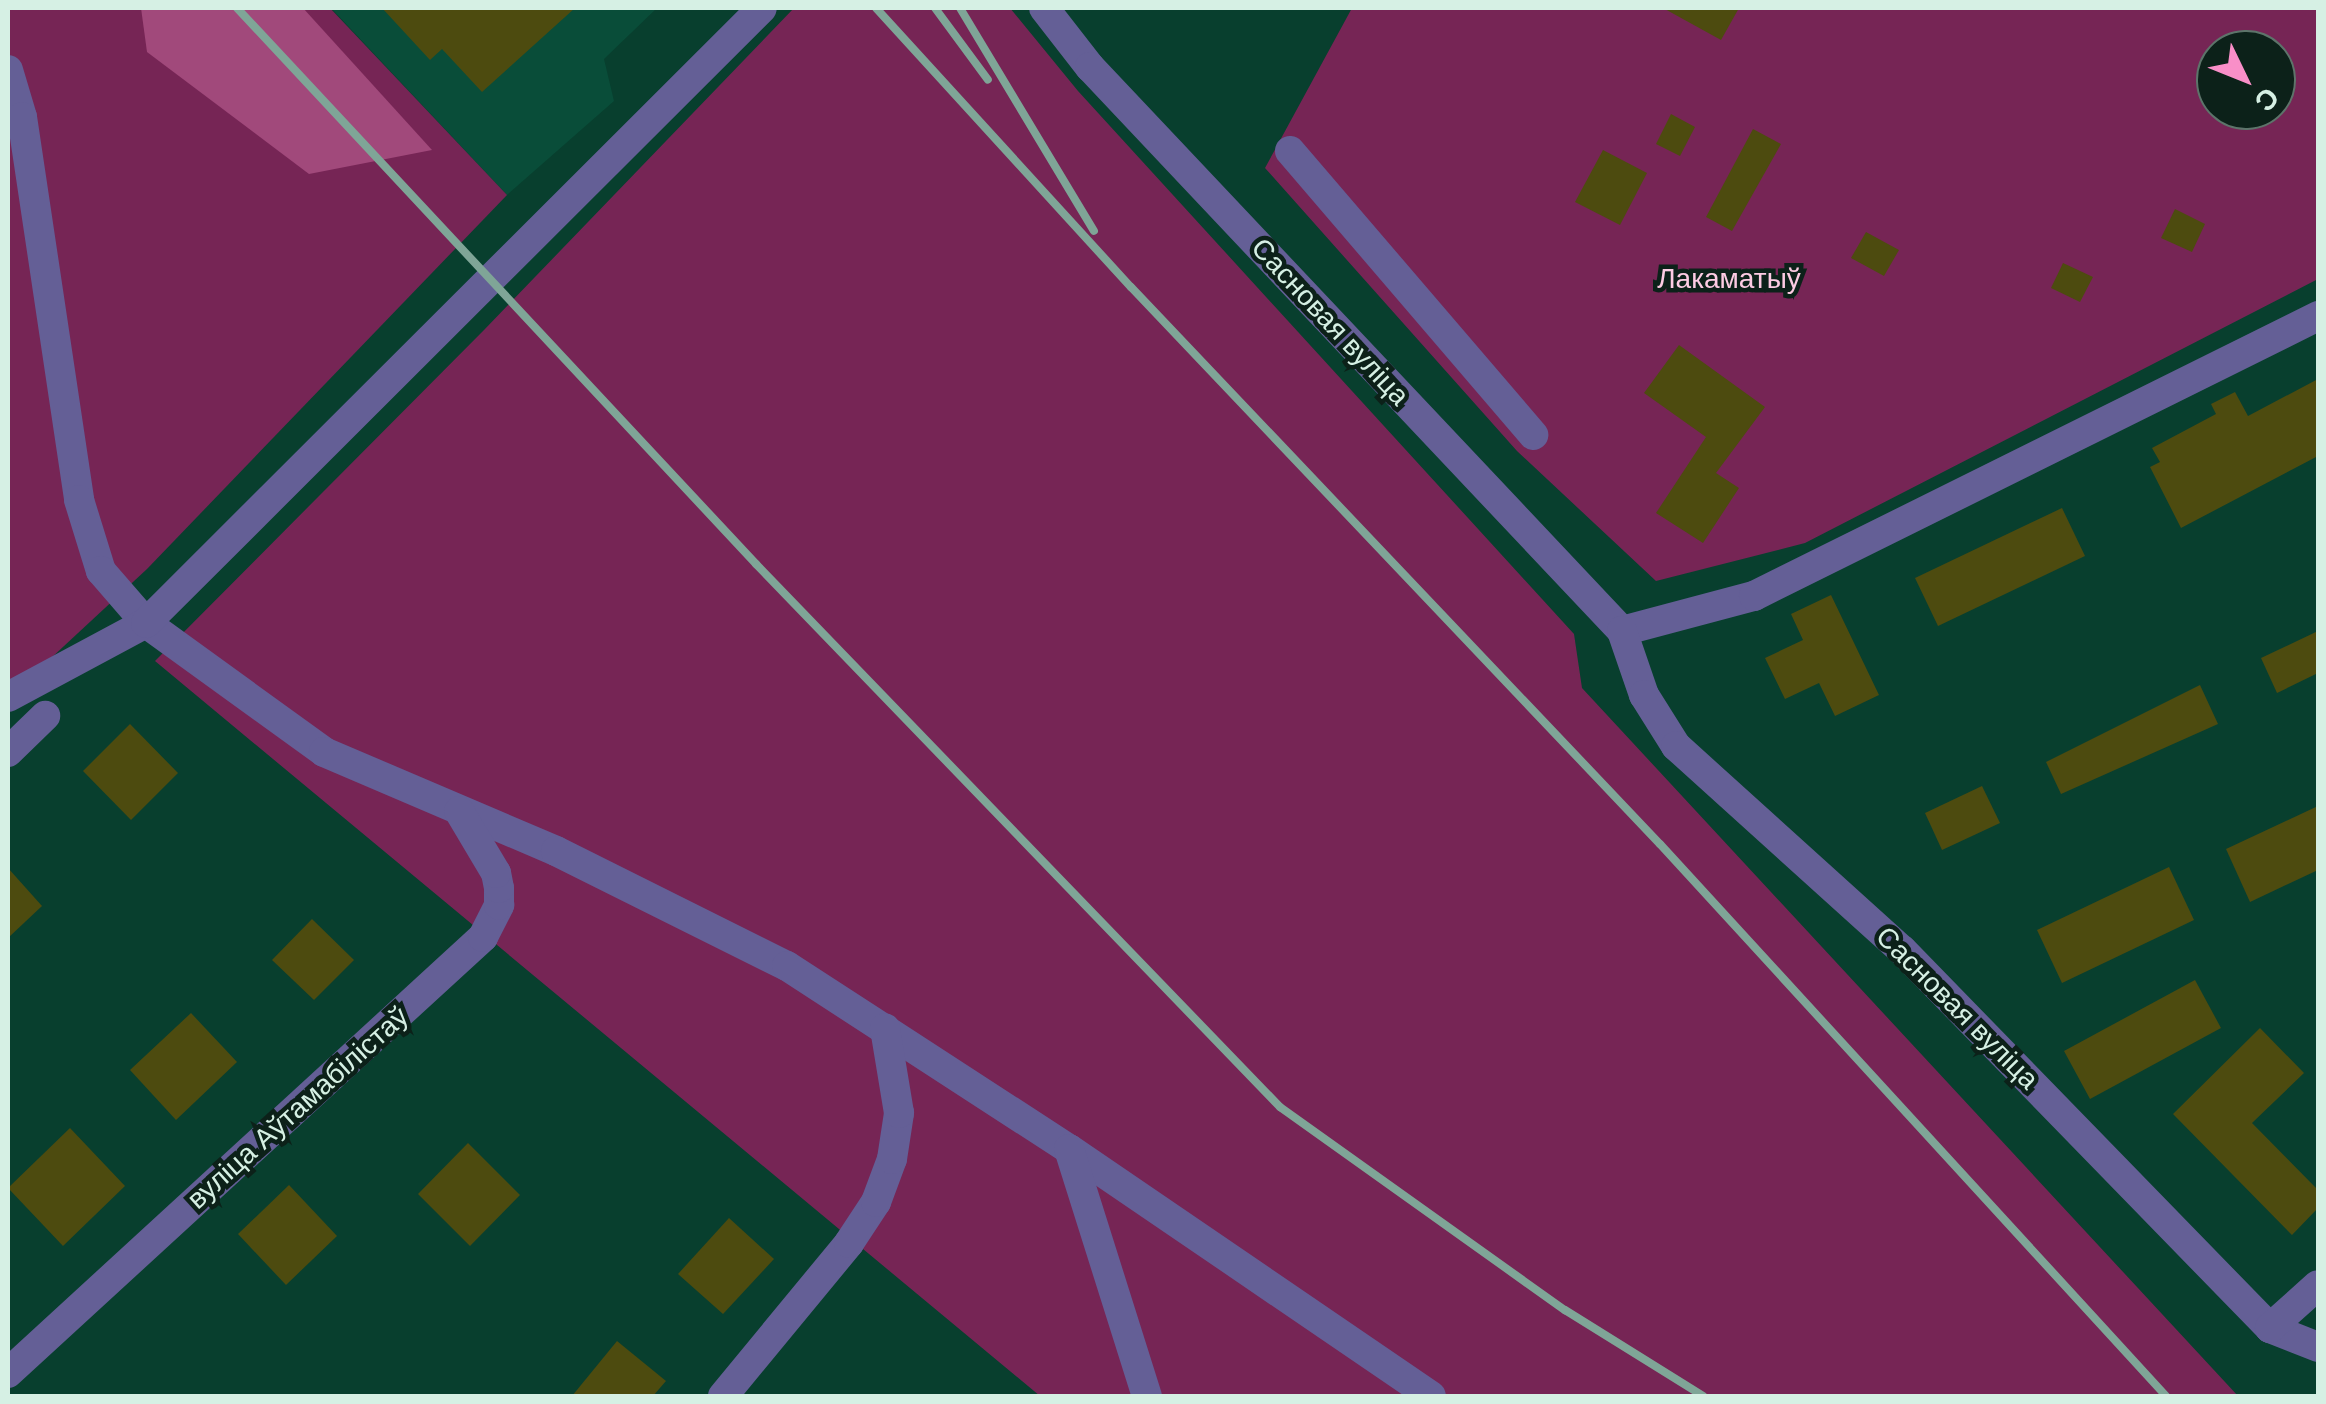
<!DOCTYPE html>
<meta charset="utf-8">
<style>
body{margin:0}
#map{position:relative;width:2326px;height:1404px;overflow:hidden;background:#083f2e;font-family:Helvetica,sans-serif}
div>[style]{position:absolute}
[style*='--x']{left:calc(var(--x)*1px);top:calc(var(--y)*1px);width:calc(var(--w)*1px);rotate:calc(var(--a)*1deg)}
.built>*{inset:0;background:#094d39}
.green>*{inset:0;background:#762555}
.forest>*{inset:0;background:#a1497b}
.building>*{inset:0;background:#4d4b0f}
.street>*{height:30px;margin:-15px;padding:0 15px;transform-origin:15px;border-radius:15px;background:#645f96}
.rail>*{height:8px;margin:-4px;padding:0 4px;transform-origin:4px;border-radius:4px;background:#7fa597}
span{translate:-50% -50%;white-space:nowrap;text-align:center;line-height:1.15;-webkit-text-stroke:9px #0c2119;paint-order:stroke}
.park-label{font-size:28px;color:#fdcbe3}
.street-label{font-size:28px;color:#d6f0e4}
.frame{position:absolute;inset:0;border:10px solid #d6f0e4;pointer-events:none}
.north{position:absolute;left:2196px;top:30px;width:100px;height:100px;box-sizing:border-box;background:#0c2119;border:2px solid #5d746a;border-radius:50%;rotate:133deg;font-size:28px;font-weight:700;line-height:40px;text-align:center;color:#d6f0e4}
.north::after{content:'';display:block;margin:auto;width:35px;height:45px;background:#f98fc8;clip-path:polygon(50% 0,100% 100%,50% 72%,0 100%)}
</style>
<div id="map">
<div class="built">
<div style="clip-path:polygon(331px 8px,657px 8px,604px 59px,614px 101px,507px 195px)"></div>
</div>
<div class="green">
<div style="clip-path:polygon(8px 8px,330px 8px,507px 195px,147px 569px,8px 698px)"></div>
<div style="clip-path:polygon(794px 8px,1010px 8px,1078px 91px,1574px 634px,1582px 688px,2238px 1396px,1040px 1396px,155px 661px,484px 330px)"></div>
<div style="clip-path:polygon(evenodd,1352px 8px,2318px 8px,2318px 279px,1805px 543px,1656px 581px,1517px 451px,1265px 168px,1352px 8px,2216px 50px,2276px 50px,2276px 110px,2216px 110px,2216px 50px)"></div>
</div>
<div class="forest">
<div style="clip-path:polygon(141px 8px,303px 8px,432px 150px,309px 174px,147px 52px)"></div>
</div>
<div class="building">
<div style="clip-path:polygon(382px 8px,575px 8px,482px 92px,442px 49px,430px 60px)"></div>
<div style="clip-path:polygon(1663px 8px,1739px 8px,1721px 40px)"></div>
<div style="clip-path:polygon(1671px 114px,1695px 127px,1680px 156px,1656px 144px)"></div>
<div style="clip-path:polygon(1753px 129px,1781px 144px,1732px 231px,1706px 217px)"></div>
<div style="clip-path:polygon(1603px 150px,1647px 173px,1620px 225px,1575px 202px)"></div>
<div style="clip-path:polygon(2175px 209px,2205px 224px,2192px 252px,2161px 238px)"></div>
<div style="clip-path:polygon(1866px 232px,1899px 250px,1884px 276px,1851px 258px)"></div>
<div style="clip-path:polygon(2063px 263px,2093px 277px,2080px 302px,2051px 288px)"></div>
<div style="clip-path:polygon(1679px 345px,1765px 407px,1716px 473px,1739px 488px,1703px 543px,1656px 513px,1706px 437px,1644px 393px)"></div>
<div style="clip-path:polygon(2318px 379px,2318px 456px,2181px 528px,2150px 467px,2160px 462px,2152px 448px,2216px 414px,2211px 404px,2235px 392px,2248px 416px)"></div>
<div style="clip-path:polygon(2062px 508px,2085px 556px,1938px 626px,1915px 578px)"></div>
<div style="clip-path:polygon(1831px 595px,1879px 695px,1835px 716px,1819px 683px,1785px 699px,1765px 658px,1803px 640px,1791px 614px)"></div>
<div style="clip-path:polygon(2318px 631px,2318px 673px,2277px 693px,2261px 658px)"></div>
<div style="clip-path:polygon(2200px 685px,2218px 724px,2061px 794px,2046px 762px)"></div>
<div style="clip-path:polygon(130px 724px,178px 773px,131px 820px,83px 771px)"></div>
<div style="clip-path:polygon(1982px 786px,2000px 823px,1942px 850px,1925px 813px)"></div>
<div style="clip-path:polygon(2318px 806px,2318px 870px,2250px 902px,2226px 849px)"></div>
<div style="clip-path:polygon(2169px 867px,2194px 920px,2062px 983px,2037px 930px)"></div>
<div style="clip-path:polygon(8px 868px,42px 906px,8px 938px)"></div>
<div style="clip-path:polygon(312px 919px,354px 960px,314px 1000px,272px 960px)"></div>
<div style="clip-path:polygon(2195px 980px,2221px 1028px,2090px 1099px,2064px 1051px)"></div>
<div style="clip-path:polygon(191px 1013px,237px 1062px,176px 1120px,130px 1070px)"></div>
<div style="clip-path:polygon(2260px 1028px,2304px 1073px,2252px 1123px,2318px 1190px,2318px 1208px,2292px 1235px,2173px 1114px)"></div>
<div style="clip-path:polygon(70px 1128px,125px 1186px,63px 1246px,8px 1188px)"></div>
<div style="clip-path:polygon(468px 1143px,520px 1195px,470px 1246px,418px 1194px)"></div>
<div style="clip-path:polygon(289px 1185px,337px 1236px,286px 1285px,238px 1234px)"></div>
<div style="clip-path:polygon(729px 1218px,774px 1259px,723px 1314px,678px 1274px)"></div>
<div style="clip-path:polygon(617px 1341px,666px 1381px,653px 1396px,572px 1396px)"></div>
</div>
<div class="street">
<div style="--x:1044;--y:8;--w:75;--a:52.1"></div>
<div style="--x:1090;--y:67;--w:775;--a:46.67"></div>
<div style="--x:1622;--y:631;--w:137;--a:-14.9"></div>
<div style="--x:1754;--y:596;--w:630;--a:-26.4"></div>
<div style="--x:8;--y:70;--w:49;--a:73.4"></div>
<div style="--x:22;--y:117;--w:387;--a:81.5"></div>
<div style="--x:79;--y:500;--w:74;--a:72.8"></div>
<div style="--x:101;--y:571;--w:69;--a:49.1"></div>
<div style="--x:146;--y:623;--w:220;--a:35.9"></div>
<div style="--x:324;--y:752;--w:252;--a:23.1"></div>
<div style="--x:556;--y:851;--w:258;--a:26.5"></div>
<div style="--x:787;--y:966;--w:336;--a:33"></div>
<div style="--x:1069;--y:1149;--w:438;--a:34.3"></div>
<div style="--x:1290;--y:151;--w:374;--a:49.4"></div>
<div style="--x:1622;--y:631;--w:68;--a:71"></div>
<div style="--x:1644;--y:695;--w:60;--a:57.9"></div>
<div style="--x:1676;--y:746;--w:304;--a:42.1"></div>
<div style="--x:1902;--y:950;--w:528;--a:45.77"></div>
<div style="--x:2270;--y:1328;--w:52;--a:21.6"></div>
<div style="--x:8;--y:697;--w:157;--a:-28.2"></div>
<div style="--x:146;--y:623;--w:870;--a:-44.95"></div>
<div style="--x:8;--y:752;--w:52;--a:-44.2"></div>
<div style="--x:1069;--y:1149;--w:259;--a:72.5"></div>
<div style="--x:2270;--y:1328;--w:64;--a:-41.9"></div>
<div style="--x:8;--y:1373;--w:645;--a:-42.55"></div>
<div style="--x:483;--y:937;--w:36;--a:-63"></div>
<div style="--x:499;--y:905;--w:17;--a:-90"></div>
<div style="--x:499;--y:888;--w:15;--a:-101"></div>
<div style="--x:496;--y:873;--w:72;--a:-120.8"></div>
<div style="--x:723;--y:1396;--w:198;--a:-50.5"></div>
<div style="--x:849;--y:1243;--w:49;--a:-56.6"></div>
<div style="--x:876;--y:1202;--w:46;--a:-69.6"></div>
<div style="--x:892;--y:1159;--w:47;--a:-81.3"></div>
<div style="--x:899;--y:1113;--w:86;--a:-99.4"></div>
</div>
<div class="rail">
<div style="--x:237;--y:8;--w:761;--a:46.97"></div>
<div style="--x:756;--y:564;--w:755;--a:46.02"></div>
<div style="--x:1280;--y:1107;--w:350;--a:35.5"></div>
<div style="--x:1565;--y:1310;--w:163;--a:31.9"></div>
<div style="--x:876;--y:8;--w:378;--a:47.6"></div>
<div style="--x:1131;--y:287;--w:768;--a:46.48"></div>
<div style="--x:1660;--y:844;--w:749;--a:47.49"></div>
<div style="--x:935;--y:8;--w:89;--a:53.6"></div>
<div style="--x:960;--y:8;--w:260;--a:59"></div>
</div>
<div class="park-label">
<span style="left:1729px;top:279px">Лакаматыў</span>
</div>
<div class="street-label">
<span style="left:1330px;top:322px;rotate:47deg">Сасновая вуліца</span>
<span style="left:1957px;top:1008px;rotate:45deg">Сасновая вуліца</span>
<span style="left:298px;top:1108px;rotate:-42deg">вуліца Аўтамабілістаў</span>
</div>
<div class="frame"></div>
<div class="north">С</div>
</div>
